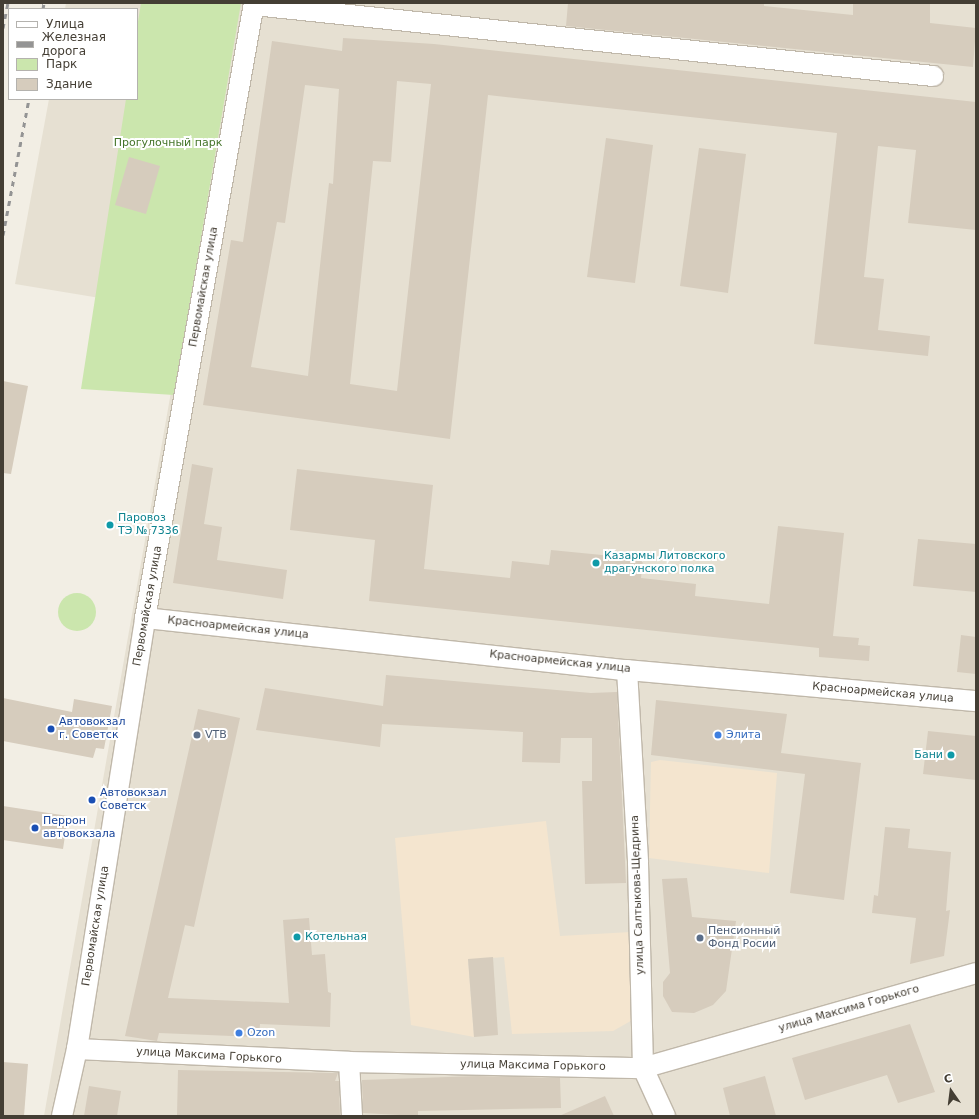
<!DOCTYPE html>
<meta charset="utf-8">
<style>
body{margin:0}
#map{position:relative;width:979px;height:1119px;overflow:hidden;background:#f2eee4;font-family:"DejaVu Sans",sans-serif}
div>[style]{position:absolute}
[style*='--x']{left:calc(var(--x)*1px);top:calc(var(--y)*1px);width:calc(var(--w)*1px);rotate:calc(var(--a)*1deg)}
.residential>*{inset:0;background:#e6e0d2}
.commercial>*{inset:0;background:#f4e5cf}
.green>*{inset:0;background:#cbe6ad}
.round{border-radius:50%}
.building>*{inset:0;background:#d6ccbd}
.roads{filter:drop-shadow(1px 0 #c0b8aa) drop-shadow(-1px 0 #c0b8aa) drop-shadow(0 1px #c0b8aa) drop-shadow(0 -1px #c0b8aa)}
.minor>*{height:20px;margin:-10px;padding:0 10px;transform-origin:10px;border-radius:10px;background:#fff}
.rail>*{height:3px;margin-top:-1.5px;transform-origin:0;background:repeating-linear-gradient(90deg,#949494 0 5px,transparent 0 10px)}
.dots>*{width:11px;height:11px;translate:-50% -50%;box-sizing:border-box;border:2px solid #fff;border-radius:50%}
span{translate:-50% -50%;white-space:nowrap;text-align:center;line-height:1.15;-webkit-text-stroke:4px #fff;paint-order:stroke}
.park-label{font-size:11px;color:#447429}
.street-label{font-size:11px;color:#443e34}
.culture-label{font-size:11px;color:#0d838f}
.left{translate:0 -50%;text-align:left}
.right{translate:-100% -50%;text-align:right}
.transit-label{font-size:11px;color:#164399}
.service-label{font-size:11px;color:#4e5e75}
.shop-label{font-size:11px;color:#366cbe}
.frame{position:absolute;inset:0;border:4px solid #443e34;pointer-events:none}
.legend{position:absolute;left:8px;top:8px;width:130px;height:92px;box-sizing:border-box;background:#fff;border:1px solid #b4b2ae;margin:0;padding:5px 7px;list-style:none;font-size:12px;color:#443e34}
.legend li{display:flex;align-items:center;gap:8px;height:20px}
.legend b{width:20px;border:1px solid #b4b2ae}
.north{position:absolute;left:931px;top:1071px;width:40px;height:40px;-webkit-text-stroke:3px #fff;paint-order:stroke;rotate:346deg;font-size:11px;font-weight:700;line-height:16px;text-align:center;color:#443e34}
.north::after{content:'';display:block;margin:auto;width:14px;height:18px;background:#443e34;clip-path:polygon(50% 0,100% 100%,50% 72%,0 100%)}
</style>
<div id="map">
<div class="residential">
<div style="clip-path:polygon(66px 3px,976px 3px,976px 1116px,44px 1116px,185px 312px,15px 284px,49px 99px,137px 99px,137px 9px,65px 9px)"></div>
</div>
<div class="commercial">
<div style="clip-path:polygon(660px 760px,777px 773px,769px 873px,649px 858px,651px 762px)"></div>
<div style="clip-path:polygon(546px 821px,560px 936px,631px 932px,636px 1018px,613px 1031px,512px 1034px,504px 957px,468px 960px,474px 1037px,411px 1025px,395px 838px)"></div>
</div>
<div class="green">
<div style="clip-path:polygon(141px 3px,241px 3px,174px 395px,81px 389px,126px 99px,137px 99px,137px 28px)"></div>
<div class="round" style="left:58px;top:593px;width:38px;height:38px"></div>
</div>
<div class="building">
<div style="clip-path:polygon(568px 3px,764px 3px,764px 6px,853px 15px,853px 3px,930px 3px,930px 23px,976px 28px,973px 67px,566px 26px)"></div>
<div style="clip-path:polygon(evenodd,343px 38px,434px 44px,976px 102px,976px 230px,908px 223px,916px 150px,878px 146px,864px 277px,884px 279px,878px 330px,930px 336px,928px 356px,814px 344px,837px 133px,488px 95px,450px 439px,203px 405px,231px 240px,243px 242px,272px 41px,342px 51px,343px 38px,397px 81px,431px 84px,397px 391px,350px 384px,373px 161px,391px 162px,397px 81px,343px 38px,305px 85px,339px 89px,333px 184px,329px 183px,308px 376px,251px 367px,277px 222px,285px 223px,305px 85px)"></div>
<div style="clip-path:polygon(606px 138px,653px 145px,635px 283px,587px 277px)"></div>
<div style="clip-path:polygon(699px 148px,746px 154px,728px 293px,680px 286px)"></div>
<div style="clip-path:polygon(129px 157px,160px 166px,146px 214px,115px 205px)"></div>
<div style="clip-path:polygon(3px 381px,28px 386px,11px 474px,3px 473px)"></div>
<div style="clip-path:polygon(192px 464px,213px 468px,204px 524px,222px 527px,217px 560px,287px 570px,283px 599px,173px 583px)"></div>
<div style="clip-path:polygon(297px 469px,433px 485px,424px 569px,510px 578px,512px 561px,549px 565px,551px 550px,643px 559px,641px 578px,696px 584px,695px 596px,769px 604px,778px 526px,844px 533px,833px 636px,859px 638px,858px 645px,870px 646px,869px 661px,819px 657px,819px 648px,369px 601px,375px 540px,290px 530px)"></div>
<div style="clip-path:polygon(918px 539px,976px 544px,976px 592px,913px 586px)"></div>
<div style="clip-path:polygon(961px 635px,976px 637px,976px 674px,957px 672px)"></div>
<div style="clip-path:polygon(386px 675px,591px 693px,617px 692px,626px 883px,585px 884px,582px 781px,592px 781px,592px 738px,561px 738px,560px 763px,522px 762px,523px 732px,382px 724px,380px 747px,256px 730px,265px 688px,383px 706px)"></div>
<div style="clip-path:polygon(3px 698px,72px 712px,74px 699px,112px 706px,104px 749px,96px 748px,93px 758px,3px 741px)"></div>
<div style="clip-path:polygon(656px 700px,787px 714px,781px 753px,861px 763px,844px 900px,790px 893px,805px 774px,651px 755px)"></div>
<div style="clip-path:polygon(198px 709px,240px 718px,194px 927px,185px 925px,168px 998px,289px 1003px,283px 920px,309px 918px,312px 955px,325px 954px,328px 992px,331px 993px,330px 1027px,260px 1024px,259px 1037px,159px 1033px,157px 1041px,125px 1036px)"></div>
<div style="clip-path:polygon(928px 731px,976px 736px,976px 780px,923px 774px)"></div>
<div style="clip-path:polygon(3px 806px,68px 816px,63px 849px,3px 840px)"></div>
<div style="clip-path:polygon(885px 827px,910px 829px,908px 848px,951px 852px,946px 911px,950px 910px,944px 956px,910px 964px,916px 918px,872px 913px,874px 895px,878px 896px)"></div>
<div style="clip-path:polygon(687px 878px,692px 917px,736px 921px,726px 991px,713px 1005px,694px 1013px,672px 1012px,663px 996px,663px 982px,670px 973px,662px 879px)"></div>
<div style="clip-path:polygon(493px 957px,498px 1035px,474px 1037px,468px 959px)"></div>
<div style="clip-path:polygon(910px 1024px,935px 1092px,898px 1103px,887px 1075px,805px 1100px,792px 1058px)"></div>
<div style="clip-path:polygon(3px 1062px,28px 1064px,24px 1116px,3px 1116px)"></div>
<div style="clip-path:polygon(178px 1070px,338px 1073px,335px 1081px,339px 1081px,340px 1116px,177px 1115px)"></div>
<div style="clip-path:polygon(477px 1076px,560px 1078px,561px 1108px,418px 1111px,418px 1116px,363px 1113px,362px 1080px)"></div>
<div style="clip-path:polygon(765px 1076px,776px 1116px,730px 1116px,723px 1088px)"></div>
<div style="clip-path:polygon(89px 1086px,121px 1091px,117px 1116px,84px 1116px)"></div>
<div style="clip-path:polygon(605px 1096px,614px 1116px,559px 1116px)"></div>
</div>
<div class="roads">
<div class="minor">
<div style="--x:254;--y:5;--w:683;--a:5.97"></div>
<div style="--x:145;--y:618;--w:485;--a:6.2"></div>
<div style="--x:627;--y:670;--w:350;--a:5.1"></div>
<div style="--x:627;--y:670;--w:193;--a:86.7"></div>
<div style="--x:638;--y:863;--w:205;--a:88.6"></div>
<div style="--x:643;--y:1068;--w:53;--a:65.4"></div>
<div style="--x:77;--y:1049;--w:272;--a:2.7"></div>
<div style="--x:349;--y:1062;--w:294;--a:1.2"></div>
<div style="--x:643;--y:1068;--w:346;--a:-15.9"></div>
<div style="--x:349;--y:1062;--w:54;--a:86.8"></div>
<div style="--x:62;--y:1116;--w:69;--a:-77.4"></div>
<div style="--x:77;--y:1049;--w:436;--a:-81"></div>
<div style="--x:145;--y:618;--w:625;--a:-79.95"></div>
</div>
</div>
<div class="rail">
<div style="--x:43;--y:9;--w:6;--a:-81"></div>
<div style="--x:3;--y:28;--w:25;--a:-79"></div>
<div style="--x:3;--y:235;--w:138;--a:-79.2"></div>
</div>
<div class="dots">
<div style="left:110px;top:525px;background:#0f9aa8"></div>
<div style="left:596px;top:563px;background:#0f9aa8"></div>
<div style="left:51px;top:729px;background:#1a4fb4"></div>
<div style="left:197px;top:735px;background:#5c6f8a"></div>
<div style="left:718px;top:735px;background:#3f7fe0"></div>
<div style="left:951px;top:755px;background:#0f9aa8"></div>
<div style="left:92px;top:800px;background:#1a4fb4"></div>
<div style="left:35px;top:828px;background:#1a4fb4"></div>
<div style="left:297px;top:937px;background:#0f9aa8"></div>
<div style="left:700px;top:938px;background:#5c6f8a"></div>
<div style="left:239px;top:1033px;background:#3f7fe0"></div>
</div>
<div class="park-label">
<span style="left:168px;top:143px">Прогулочный парк</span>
</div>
<div class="street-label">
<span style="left:204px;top:287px;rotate:-80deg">Первомайская улица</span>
<span style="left:148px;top:606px;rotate:-80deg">Первомайская улица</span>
<span style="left:238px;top:628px;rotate:6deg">Красноармейская улица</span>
<span style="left:560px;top:662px;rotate:6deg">Красноармейская улица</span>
<span style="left:883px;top:693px;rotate:5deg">Красноармейская улица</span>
<span style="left:638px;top:895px;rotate:-92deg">улица Салтыкова-Щедрина</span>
<span style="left:96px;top:926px;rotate:-81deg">Первомайская улица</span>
<span style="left:849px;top:1009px;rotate:-16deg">улица Максима Горького</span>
<span style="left:209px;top:1056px;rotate:3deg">улица Максима Горького</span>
<span style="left:533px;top:1066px;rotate:1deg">улица Максима Горького</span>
</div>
<div class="culture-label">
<span class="left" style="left:118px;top:525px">Паровоз<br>ТЭ № 7336</span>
<span class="left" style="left:604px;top:563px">Казармы Литовского<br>драгунского полка</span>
<span class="right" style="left:943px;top:755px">Бани</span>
<span class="left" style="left:305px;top:937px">Котельная</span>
</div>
<div class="transit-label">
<span class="left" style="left:59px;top:729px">Автовокзал<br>г. Советск</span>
<span class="left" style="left:100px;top:800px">Автовокзал<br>Советск</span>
<span class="left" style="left:43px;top:828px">Перрон<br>автовокзала</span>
</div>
<div class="service-label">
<span class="left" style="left:205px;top:735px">VTB</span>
<span class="left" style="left:708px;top:938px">Пенсионный<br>Фонд Росии</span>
</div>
<div class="shop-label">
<span class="left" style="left:726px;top:735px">Элита</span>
<span class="left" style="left:247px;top:1033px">Ozon</span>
</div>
<div class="frame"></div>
<ul class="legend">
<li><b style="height:5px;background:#fff"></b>Улица</li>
<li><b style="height:5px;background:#949494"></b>Железная дорога</li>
<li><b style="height:11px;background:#cbe6ad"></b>Парк</li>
<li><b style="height:11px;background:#d6ccbd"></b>Здание</li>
</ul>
<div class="north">С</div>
</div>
